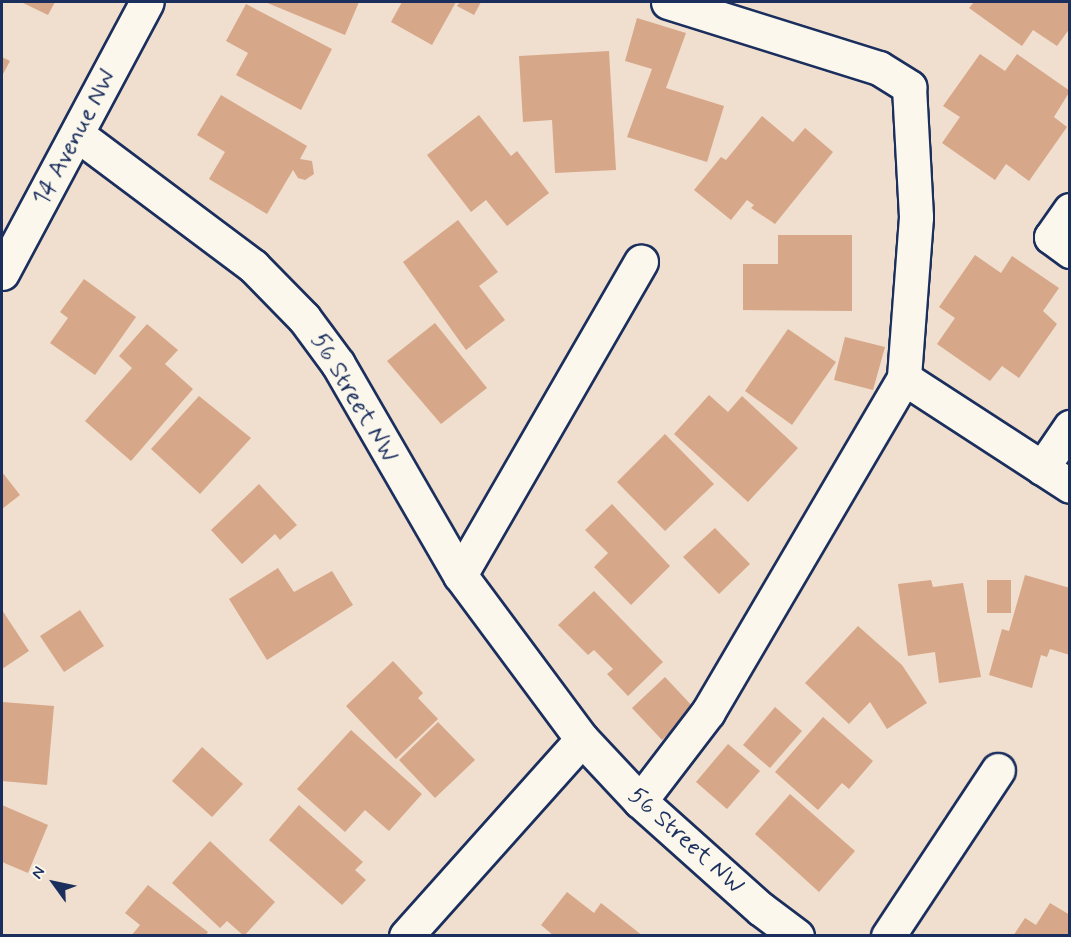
<!DOCTYPE html>
<style>
body{margin:0}
#map{position:relative;width:1071px;height:937px;overflow:hidden;background:#f0dfce;font-family:Mynerve,sans-serif}
div>[style]{position:absolute}
[style*='--x']{left:calc(var(--x)*1px);top:calc(var(--y)*1px);width:calc(var(--w)*1px);rotate:calc(var(--a)*1deg)}
.building>*{inset:0;background:#d7a789}
.roads{filter:drop-shadow(2px 0 #1b2f5e) drop-shadow(-2px 0 #1b2f5e) drop-shadow(0 2px #1b2f5e) drop-shadow(0 -2px #1b2f5e)}
.minor>*{height:33px;margin:-16.5px;padding:0 16.5px;transform-origin:16.5px;border-radius:16.5px;background:#fbf7ec}
span{translate:-50% -50%;white-space:nowrap;text-align:center;line-height:1.15;-webkit-text-stroke:4.5px #fbf7ec;paint-order:stroke}
.street-label{font-size:24px;color:#1b2f5e}
.frame{position:absolute;inset:0;border:3px solid #1b2f5e;pointer-events:none}
.north{position:absolute;left:24px;top:853px;width:60px;height:60px;-webkit-text-stroke:4px #fbf7ec;paint-order:stroke;rotate:303deg;font-size:16px;font-weight:700;line-height:24px;text-align:center;color:#1b2f5e}
.north::after{content:'';display:block;margin:auto;width:21px;height:27px;background:#1b2f5e;clip-path:polygon(50% 0,100% 100%,50% 72%,0 100%)}
</style>
<div id="map">
<div class="building">
<div style="clip-path:polygon(21px 2px,55px 2px,48px 15px)"></div>
<div style="clip-path:polygon(265px 2px,359px 2px,345px 35px)"></div>
<div style="clip-path:polygon(402px 2px,456px 2px,432px 45px,391px 22px)"></div>
<div style="clip-path:polygon(460px 2px,481px 2px,474px 15px,457px 6px)"></div>
<div style="clip-path:polygon(974px 2px,1070px 2px,1070px 28px,1057px 46px,1033px 30px,1022px 46px,969px 8px)"></div>
<div style="clip-path:polygon(246px 4px,332px 49px,301px 110px,236px 75px,248px 53px,226px 41px)"></div>
<div style="clip-path:polygon(637px 18px,686px 33px,666px 88px,724px 106px,707px 162px,627px 137px,652px 69px,625px 61px)"></div>
<div style="clip-path:polygon(609px 51px,616px 170px,555px 173px,552px 120px,523px 122px,519px 56px)"></div>
<div style="clip-path:polygon(980px 54px,1005px 71px,1017px 54px,1070px 91px,1054px 117px,1067px 127px,1029px 181px,1006px 164px,995px 180px,942px 143px,960px 117px,943px 106px)"></div>
<div style="clip-path:polygon(2px 57px,10px 61px,2px 76px)"></div>
<div style="clip-path:polygon(221px 95px,307px 146px,300px 159px,312px 161px,314px 174px,305px 180px,298px 178px,293px 170px,267px 214px,209px 179px,225px 152px,197px 135px)"></div>
<div style="clip-path:polygon(479px 115px,511px 156px,517px 151px,549px 193px,507px 226px,486px 200px,471px 212px,427px 155px)"></div>
<div style="clip-path:polygon(762px 116px,793px 142px,805px 128px,833px 152px,775px 224px,751px 208px,754px 205px,747px 200px,731px 220px,694px 190px,721px 157px,726px 160px)"></div>
<div style="clip-path:polygon(458px 220px,498px 272px,479px 286px,505px 320px,466px 350px,403px 262px)"></div>
<div style="clip-path:polygon(778px 235px,852px 235px,852px 311px,743px 310px,743px 264px,778px 264px)"></div>
<div style="clip-path:polygon(975px 255px,1001px 273px,1012px 256px,1059px 288px,1043px 311px,1057px 324px,1019px 378px,1002px 366px,990px 381px,937px 344px,955px 318px,939px 307px)"></div>
<div style="clip-path:polygon(84px 279px,136px 317px,95px 375px,50px 343px,68px 318px,60px 312px)"></div>
<div style="clip-path:polygon(435px 323px,487px 388px,441px 424px,387px 361px)"></div>
<div style="clip-path:polygon(147px 324px,178px 350px,165px 364px,193px 389px,131px 461px,85px 421px,132px 368px,119px 356px)"></div>
<div style="clip-path:polygon(788px 329px,836px 362px,792px 425px,745px 391px)"></div>
<div style="clip-path:polygon(845px 337px,885px 347px,873px 390px,834px 380px)"></div>
<div style="clip-path:polygon(709px 395px,728px 412px,742px 396px,798px 448px,748px 502px,674px 434px)"></div>
<div style="clip-path:polygon(199px 396px,251px 438px,200px 494px,151px 449px)"></div>
<div style="clip-path:polygon(665px 434px,714px 484px,665px 531px,617px 482px)"></div>
<div style="clip-path:polygon(2px 472px,20px 495px,2px 509px)"></div>
<div style="clip-path:polygon(259px 484px,297px 525px,280px 540px,275px 534px,242px 564px,211px 530px)"></div>
<div style="clip-path:polygon(612px 504px,670px 566px,631px 605px,594px 567px,608px 553px,585px 530px)"></div>
<div style="clip-path:polygon(715px 528px,750px 564px,719px 594px,683px 557px)"></div>
<div style="clip-path:polygon(278px 568px,294px 592px,332px 571px,353px 605px,267px 660px,229px 599px)"></div>
<div style="clip-path:polygon(1025px 575px,1070px 588px,1070px 655px,1050px 649px,1047px 657px,1041px 655px,1032px 688px,989px 675px,1002px 629px,1009px 631px)"></div>
<div style="clip-path:polygon(931px 580px,933px 587px,963px 583px,981px 677px,939px 683px,935px 652px,908px 656px,898px 584px)"></div>
<div style="clip-path:polygon(987px 580px,1011px 580px,1011px 613px,987px 613px)"></div>
<div style="clip-path:polygon(594px 591px,663px 662px,628px 696px,607px 674px,613px 669px,594px 650px,588px 655px,558px 625px)"></div>
<div style="clip-path:polygon(2px 610px,29px 651px,2px 669px)"></div>
<div style="clip-path:polygon(80px 610px,104px 646px,64px 672px,40px 636px)"></div>
<div style="clip-path:polygon(858px 626px,902px 665px,927px 703px,887px 729px,870px 702px,849px 724px,805px 683px)"></div>
<div style="clip-path:polygon(393px 661px,423px 693px,418px 698px,438px 719px,396px 759px,346px 706px)"></div>
<div style="clip-path:polygon(665px 677px,695px 709px,662px 740px,632px 708px)"></div>
<div style="clip-path:polygon(2px 702px,54px 706px,47px 785px,2px 781px)"></div>
<div style="clip-path:polygon(775px 707px,802px 731px,770px 768px,743px 745px)"></div>
<div style="clip-path:polygon(823px 717px,873px 761px,849px 789px,842px 783px,818px 810px,775px 772px)"></div>
<div style="clip-path:polygon(438px 722px,475px 760px,435px 798px,399px 760px)"></div>
<div style="clip-path:polygon(351px 730px,422px 794px,389px 831px,365px 810px,345px 832px,297px 789px)"></div>
<div style="clip-path:polygon(728px 744px,760px 771px,727px 809px,696px 782px)"></div>
<div style="clip-path:polygon(202px 747px,243px 784px,212px 817px,172px 781px)"></div>
<div style="clip-path:polygon(790px 794px,855px 851px,819px 892px,755px 834px)"></div>
<div style="clip-path:polygon(2px 805px,48px 825px,28px 873px,2px 862px)"></div>
<div style="clip-path:polygon(299px 805px,363px 862px,355px 870px,366px 880px,342px 905px,269px 840px)"></div>
<div style="clip-path:polygon(210px 841px,275px 902px,244px 936px,227px 921px,220px 928px,172px 883px)"></div>
<div style="clip-path:polygon(148px 885px,208px 932px,205px 936px,131px 936px,140px 925px,125px 913px)"></div>
<div style="clip-path:polygon(567px 892px,594px 913px,601px 903px,643px 936px,554px 936px,541px 925px)"></div>
<div style="clip-path:polygon(1050px 903px,1070px 915px,1070px 936px,1013px 936px,1025px 918px,1036px 925px)"></div>
</div>
<div class="roads">
<div class="minor">
<div style="--x:668;--y:2;--w:221;--a:17.4"></div>
<div style="--x:879;--y:68;--w:36;--a:32"></div>
<div style="--x:909;--y:87;--w:130;--a:86.9"></div>
<div style="--x:916;--y:217;--w:161;--a:94.3"></div>
<div style="--x:904;--y:378;--w:198;--a:33"></div>
<div style="--x:78;--y:135;--w:219;--a:36.8"></div>
<div style="--x:253;--y:266;--w:73;--a:45.6"></div>
<div style="--x:304;--y:318;--w:57;--a:53.5"></div>
<div style="--x:338;--y:364;--w:244;--a:60"></div>
<div style="--x:460;--y:575;--w:204;--a:53.4"></div>
<div style="--x:582;--y:739;--w:85;--a:46.9"></div>
<div style="--x:640;--y:801;--w:162;--a:41.8"></div>
<div style="--x:761;--y:909;--w:45;--a:36.9"></div>
<div style="--x:1070;--y:210;--w:33;--a:125"></div>
<div style="--x:1051;--y:237;--w:24;--a:36"></div>
<div style="--x:2;--y:273;--w:307;--a:-61.9"></div>
<div style="--x:1042;--y:468;--w:50;--a:-55.7"></div>
<div style="--x:460;--y:575;--w:362;--a:-60"></div>
<div style="--x:640;--y:801;--w:112;--a:-52.6"></div>
<div style="--x:708;--y:712;--w:387;--a:-59.6"></div>
<div style="--x:406;--y:936;--w:264;--a:-48.2"></div>
<div style="--x:888;--y:936;--w:199;--a:-56.5"></div>
</div>
</div>
<div class="street-label">
<span style="left:75px;top:138px;rotate:-62deg">14 Avenue NW</span>
<span style="left:354px;top:398px;rotate:59deg">56 Street NW</span>
<span style="left:686px;top:841px;rotate:42deg">56 Street NW</span>
</div>
<div class="frame"></div>
<div class="north">N</div>
</div>
